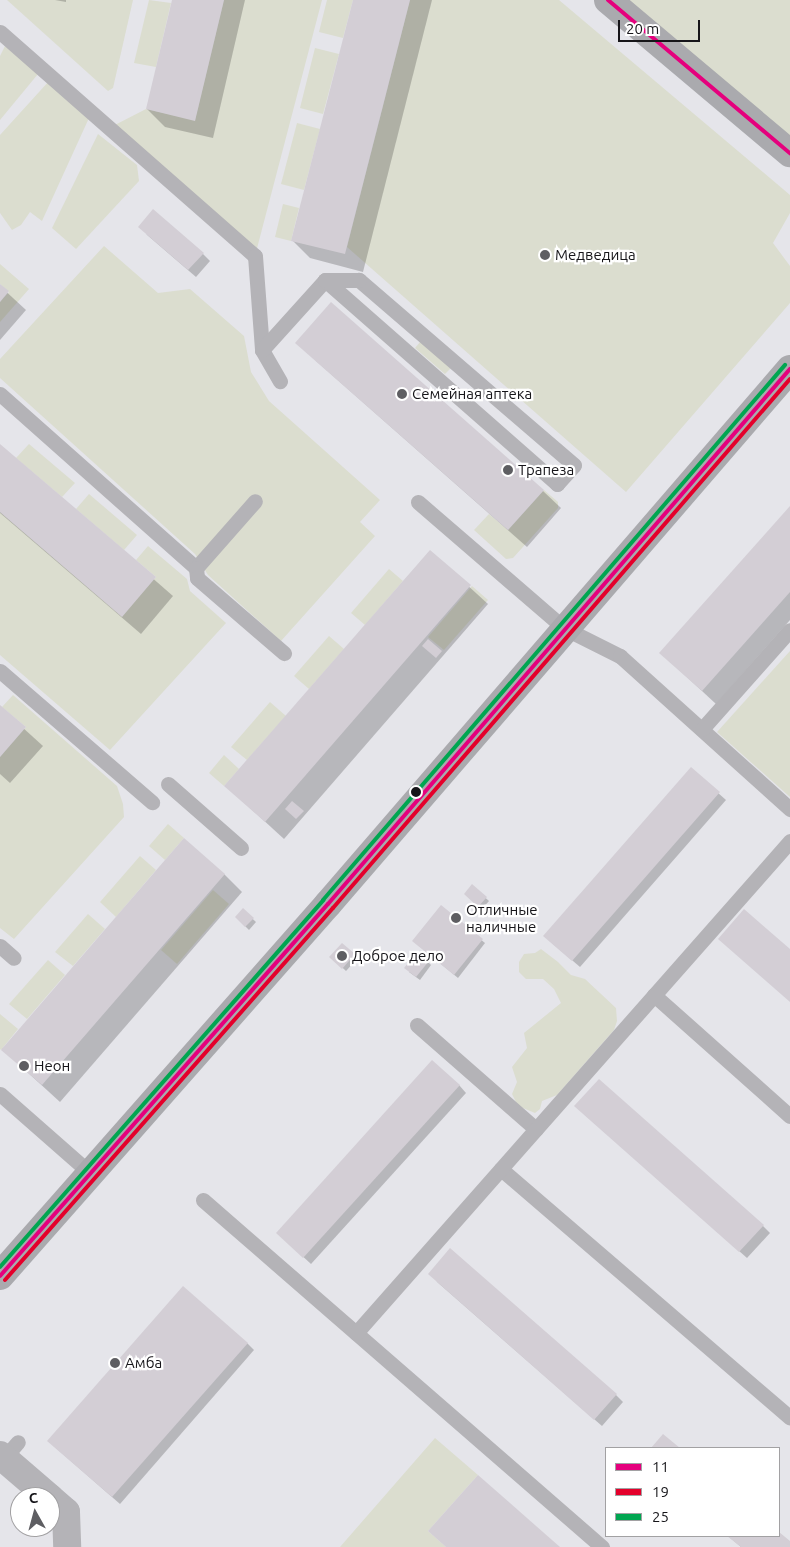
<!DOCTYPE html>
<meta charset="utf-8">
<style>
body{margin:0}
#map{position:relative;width:790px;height:1547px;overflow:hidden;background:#e5e5ea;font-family:Ubuntu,sans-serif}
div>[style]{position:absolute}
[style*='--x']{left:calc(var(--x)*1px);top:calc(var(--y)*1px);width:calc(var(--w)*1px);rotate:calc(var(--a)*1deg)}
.green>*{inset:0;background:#dbddcf}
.shadow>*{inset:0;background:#0003}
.building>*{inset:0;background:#d3ced5}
.lane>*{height:15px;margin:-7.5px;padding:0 7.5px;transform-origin:7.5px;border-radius:7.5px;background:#b4b3b7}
.street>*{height:28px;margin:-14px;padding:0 14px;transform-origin:14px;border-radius:14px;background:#b4b3b7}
.secondary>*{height:28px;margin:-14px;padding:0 14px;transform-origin:14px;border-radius:14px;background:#aaaaae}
.bus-1>*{height:4px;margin:-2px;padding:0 2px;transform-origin:2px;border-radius:2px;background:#e5007d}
.bus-2>*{height:4px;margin:-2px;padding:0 2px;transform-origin:2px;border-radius:2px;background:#e4002b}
.bus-3>*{height:4px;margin:-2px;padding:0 2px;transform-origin:2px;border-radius:2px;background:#00a651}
.dots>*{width:14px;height:14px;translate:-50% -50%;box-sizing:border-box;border:2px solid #fff;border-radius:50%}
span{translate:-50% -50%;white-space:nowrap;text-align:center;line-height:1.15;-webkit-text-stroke:4.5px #fff;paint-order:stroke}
.poi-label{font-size:15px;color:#161519}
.left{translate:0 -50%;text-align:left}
.legend{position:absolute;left:605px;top:1447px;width:175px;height:90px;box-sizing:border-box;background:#fff;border:1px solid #a2a1a3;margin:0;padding:6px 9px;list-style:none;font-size:15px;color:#161519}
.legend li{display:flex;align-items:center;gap:10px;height:25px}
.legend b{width:25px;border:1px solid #a2a1a3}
.north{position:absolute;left:10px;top:1487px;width:50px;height:50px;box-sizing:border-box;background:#fff;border:1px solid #a2a1a3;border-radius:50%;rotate:353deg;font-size:14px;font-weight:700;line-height:20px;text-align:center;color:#161519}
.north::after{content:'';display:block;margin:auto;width:18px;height:22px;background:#5e5e62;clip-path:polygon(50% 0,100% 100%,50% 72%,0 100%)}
.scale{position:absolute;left:618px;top:20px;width:82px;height:22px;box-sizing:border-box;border:2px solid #161519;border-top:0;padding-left:6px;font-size:15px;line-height:18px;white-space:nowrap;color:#161519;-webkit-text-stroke:4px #fff;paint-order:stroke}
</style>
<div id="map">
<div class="green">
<div style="clip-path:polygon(7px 0,133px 0,113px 88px,108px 91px)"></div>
<div style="clip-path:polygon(149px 0,171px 3px,156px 67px,134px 63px)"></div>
<div style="clip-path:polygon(224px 0,322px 0,255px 256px,109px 128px,146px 109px,195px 120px)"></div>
<div style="clip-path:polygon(327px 0,353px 0,343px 38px,319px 32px)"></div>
<div style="clip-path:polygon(410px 0,559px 0,790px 195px,790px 213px,773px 243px,790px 266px,790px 303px,626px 492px,347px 247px)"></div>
<div style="clip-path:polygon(621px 0,790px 0,790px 136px)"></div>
<div style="clip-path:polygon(5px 46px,38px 74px,0 120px,0 56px)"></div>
<div style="clip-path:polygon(315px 48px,339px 54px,323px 114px,300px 108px)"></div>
<div style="clip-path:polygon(49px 81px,89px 118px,42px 221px,30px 212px,21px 225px,12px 230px,0 213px,0 135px)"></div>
<div style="clip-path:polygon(297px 123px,320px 129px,304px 190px,281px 184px)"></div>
<div style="clip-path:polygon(98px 134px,137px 165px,139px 181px,76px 249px,52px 228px)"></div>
<div style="clip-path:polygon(283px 204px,299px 208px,291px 241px,275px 237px)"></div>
<div style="clip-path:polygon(104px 246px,158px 293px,190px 289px,244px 336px,251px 372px,269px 401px,380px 500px,360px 522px,375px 536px,281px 641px,208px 575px,195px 554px,0 378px,0 359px)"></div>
<div style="clip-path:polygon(0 264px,29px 289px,0 322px,0 302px,9px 292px,0 284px)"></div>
<div style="clip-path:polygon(421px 341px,451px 368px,445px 374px,415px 348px)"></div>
<div style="clip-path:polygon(29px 444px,75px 483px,62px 497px,16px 458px)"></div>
<div style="clip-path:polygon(544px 490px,558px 502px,558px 508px,513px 558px,506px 559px,474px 530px,489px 514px,508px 530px)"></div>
<div style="clip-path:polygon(89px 494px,137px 535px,124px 550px,76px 509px)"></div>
<div style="clip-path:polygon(0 512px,122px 616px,156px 577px,136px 560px,148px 546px,187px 579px,190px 591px,226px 623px,110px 750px,0 655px)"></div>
<div style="clip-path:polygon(389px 569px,403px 581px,365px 625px,351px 613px)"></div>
<div style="clip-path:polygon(472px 586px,488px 600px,444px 650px,428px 637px)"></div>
<div style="clip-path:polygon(329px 636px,344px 649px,309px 689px,294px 676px)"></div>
<div style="clip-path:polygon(790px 651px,790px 797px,717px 732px)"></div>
<div style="clip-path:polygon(13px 695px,117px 786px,123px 804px,124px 817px,14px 939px,0 928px,0 757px,26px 727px,2px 707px)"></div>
<div style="clip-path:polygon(270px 702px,286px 716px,247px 760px,231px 747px)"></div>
<div style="clip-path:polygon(224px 755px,239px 769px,224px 786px,209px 773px)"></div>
<div style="clip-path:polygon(168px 824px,184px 838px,165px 860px,149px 846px)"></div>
<div style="clip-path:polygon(140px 856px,156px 870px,116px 917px,100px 902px)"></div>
<div style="clip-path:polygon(213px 890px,229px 904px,177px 964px,161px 950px)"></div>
<div style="clip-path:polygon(88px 914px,105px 929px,73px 966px,55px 952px)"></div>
<div style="clip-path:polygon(541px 949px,558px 962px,571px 975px,585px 979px,616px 1008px,617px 1021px,614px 1030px,557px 1095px,542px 1101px,540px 1109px,535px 1113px,518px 1106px,512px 1094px,517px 1082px,512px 1067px,527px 1048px,524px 1033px,561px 1003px,554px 989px,543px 979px,526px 979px,519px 972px,519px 962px,524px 954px,535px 953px)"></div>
<div style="clip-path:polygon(48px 960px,65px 975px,27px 1019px,9px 1004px)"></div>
<div style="clip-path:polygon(0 1014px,18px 1029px,1px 1050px,0 1049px)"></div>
<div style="clip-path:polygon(435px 1438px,478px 1475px,428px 1531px,446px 1547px,340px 1547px)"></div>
</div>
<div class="shadow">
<div style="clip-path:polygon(55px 0,66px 0,66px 2px)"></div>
<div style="clip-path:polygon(173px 0,245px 0,213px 138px,165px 127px,147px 109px)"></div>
<div style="clip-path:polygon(354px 0,432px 0,363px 272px,310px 258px,292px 240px)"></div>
<div style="clip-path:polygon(146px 234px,203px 254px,210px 261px,196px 277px)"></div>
<div style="clip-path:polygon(0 286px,26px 310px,0 340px)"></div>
<div style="clip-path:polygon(315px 360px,543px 491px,561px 508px,527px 547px)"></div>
<div style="clip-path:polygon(0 445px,173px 596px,141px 634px,0 513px)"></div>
<div style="clip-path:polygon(790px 508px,790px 620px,716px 704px,661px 653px)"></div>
<div style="clip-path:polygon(430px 551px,488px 604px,284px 839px,226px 786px)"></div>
<div style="clip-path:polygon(0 707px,43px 746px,10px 783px,0 774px)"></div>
<div style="clip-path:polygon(691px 769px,726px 800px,580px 967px,552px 943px)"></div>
<div style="clip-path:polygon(224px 874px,242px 892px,60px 1102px,2px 1049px)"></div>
<div style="clip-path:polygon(472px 886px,489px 901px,482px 909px,465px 894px)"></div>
<div style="clip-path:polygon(441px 907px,485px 943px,458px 978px,417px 944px)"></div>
<div style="clip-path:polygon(243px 910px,256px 922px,249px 930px,236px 917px)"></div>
<div style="clip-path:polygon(342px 945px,358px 958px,346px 971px,331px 957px)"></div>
<div style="clip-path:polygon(428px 962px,431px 965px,420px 980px,409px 972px)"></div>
<div style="clip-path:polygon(459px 1085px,466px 1093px,311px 1264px,285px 1240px)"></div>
<div style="clip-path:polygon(583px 1113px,763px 1226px,770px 1233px,747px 1258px)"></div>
<div style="clip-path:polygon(436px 1281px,616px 1395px,623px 1402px,602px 1426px)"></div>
<div style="clip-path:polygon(247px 1343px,254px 1350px,120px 1504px,56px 1448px)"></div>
<div style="clip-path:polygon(779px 1534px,790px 1543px,790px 1547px,741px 1547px,728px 1536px,779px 1536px)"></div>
</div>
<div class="building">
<div style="clip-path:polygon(172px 0,224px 0,195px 121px,146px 109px)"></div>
<div style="clip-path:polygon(353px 0,410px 0,345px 254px,291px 241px)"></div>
<div style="clip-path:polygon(153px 209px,204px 253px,188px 270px,138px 227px)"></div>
<div style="clip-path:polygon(0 284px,9px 291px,0 302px)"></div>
<div style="clip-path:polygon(331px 302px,544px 490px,508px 530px,295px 343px)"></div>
<div style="clip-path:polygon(0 444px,156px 577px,122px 617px,0 512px)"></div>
<div style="clip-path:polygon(790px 506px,790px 592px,702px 691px,659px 653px)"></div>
<div style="clip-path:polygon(430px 550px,471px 585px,265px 822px,224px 786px)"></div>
<div style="clip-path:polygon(428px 639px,442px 651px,436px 658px,422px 646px)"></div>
<div style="clip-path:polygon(0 705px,26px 727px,0 757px)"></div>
<div style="clip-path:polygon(691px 767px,720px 792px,572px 961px,543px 936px)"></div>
<div style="clip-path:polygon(292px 801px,304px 811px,296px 819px,285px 809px)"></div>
<div style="clip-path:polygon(184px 838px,225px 874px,42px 1085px,1px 1050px)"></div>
<div style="clip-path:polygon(472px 884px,487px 897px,478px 907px,464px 894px)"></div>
<div style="clip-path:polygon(441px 905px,483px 939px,454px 975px,412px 941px)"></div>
<div style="clip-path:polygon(243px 908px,254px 918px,245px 927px,235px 917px)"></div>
<div style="clip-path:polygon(744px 909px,790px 949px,790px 1002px,718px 939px)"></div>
<div style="clip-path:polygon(342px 943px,355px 954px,342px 969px,329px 957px)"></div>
<div style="clip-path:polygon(417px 952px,429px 961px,416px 977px,404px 968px)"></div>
<div style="clip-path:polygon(432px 1060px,460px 1085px,303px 1258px,276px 1233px)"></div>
<div style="clip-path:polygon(599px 1079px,764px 1225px,739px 1252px,574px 1106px)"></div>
<div style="clip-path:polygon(450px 1248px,617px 1394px,594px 1420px,428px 1274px)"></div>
<div style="clip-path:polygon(183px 1286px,248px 1343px,112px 1497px,47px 1441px)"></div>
<div style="clip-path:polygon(663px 1434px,680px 1448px,651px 1448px)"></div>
<div style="clip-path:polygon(478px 1475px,560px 1547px,446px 1547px,428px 1531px)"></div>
<div style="clip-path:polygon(779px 1532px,790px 1541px,790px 1547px,741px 1547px,727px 1536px,779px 1536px)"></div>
</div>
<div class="lane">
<div style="--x:0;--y:32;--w:339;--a:41.3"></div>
<div style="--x:255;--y:256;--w:94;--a:85.7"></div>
<div style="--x:262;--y:350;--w:36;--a:60"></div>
<div style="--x:262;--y:350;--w:94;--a:-48"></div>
<div style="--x:325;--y:280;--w:309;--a:41.3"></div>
<div style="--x:557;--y:484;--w:25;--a:-48"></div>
<div style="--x:574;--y:465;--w:284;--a:-139.3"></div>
<div style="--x:359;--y:280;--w:34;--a:180"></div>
<div style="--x:0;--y:394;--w:262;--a:41.6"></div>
<div style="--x:196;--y:568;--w:89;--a:-48.6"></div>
<div style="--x:418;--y:502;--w:193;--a:40.8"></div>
<div style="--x:564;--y:628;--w:63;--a:26.6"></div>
<div style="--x:620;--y:656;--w:229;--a:42"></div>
<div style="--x:196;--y:568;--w:10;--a:84"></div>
<div style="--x:197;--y:578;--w:115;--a:40.8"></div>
<div style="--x:0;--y:671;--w:201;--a:40.8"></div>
<div style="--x:702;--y:729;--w:132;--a:-48.4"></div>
<div style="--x:168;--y:784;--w:97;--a:41.2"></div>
<div style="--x:0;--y:946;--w:18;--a:41"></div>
<div style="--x:654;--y:995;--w:182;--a:41.7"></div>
<div style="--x:417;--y:1025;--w:158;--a:41.2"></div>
<div style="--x:0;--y:1094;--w:120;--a:41.3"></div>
<div style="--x:501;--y:1169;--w:381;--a:40.7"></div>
<div style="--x:203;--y:1200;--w:529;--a:41.01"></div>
<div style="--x:356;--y:1333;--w:656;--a:-48.58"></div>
<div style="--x:4;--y:1458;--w:21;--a:-49"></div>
</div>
<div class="street">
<div style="--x:0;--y:1455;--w:65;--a:40.6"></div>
<div style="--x:50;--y:1498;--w:21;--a:41"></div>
<div style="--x:66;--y:1512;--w:35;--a:88"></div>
</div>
<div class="secondary">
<div style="--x:608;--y:0;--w:238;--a:40.1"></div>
<div style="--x:0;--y:1276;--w:496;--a:-48.6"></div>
<div style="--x:328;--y:904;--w:707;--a:-49.19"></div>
</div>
<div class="bus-1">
<div style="--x:608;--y:0;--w:238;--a:40.1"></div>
<div style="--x:0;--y:1276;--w:496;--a:-48.6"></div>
<div style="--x:328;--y:904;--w:707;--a:-49.19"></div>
</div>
<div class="bus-2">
<div style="--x:5;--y:1280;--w:496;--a:-48.6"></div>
<div style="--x:333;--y:908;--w:699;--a:-49.18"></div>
</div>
<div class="bus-3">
<div style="--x:0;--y:1267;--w:489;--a:-48.6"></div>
<div style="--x:323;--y:900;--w:707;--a:-49.19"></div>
</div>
<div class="dots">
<div style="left:545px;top:255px;background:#5e5e62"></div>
<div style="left:402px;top:394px;background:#5e5e62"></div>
<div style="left:508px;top:470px;background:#5e5e62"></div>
<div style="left:416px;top:792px;background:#161519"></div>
<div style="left:456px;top:918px;background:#5e5e62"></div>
<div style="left:342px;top:956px;background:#5e5e62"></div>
<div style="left:24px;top:1066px;background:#5e5e62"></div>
<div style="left:115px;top:1363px;background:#5e5e62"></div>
</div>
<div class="poi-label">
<span class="left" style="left:555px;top:255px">Медведица</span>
<span class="left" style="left:412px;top:394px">Семейная аптека</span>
<span class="left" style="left:518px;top:470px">Трапеза</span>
<span class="left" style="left:466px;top:918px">Отличные<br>наличные</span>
<span class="left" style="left:352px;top:956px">Доброе дело</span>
<span class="left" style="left:34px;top:1066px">Неон</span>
<span class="left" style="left:125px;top:1363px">Амба</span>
</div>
<ul class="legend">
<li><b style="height:6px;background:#e5007d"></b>11</li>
<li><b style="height:6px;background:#e4002b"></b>19</li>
<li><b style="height:6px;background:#00a651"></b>25</li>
</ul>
<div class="north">С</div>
<div class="scale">20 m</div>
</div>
